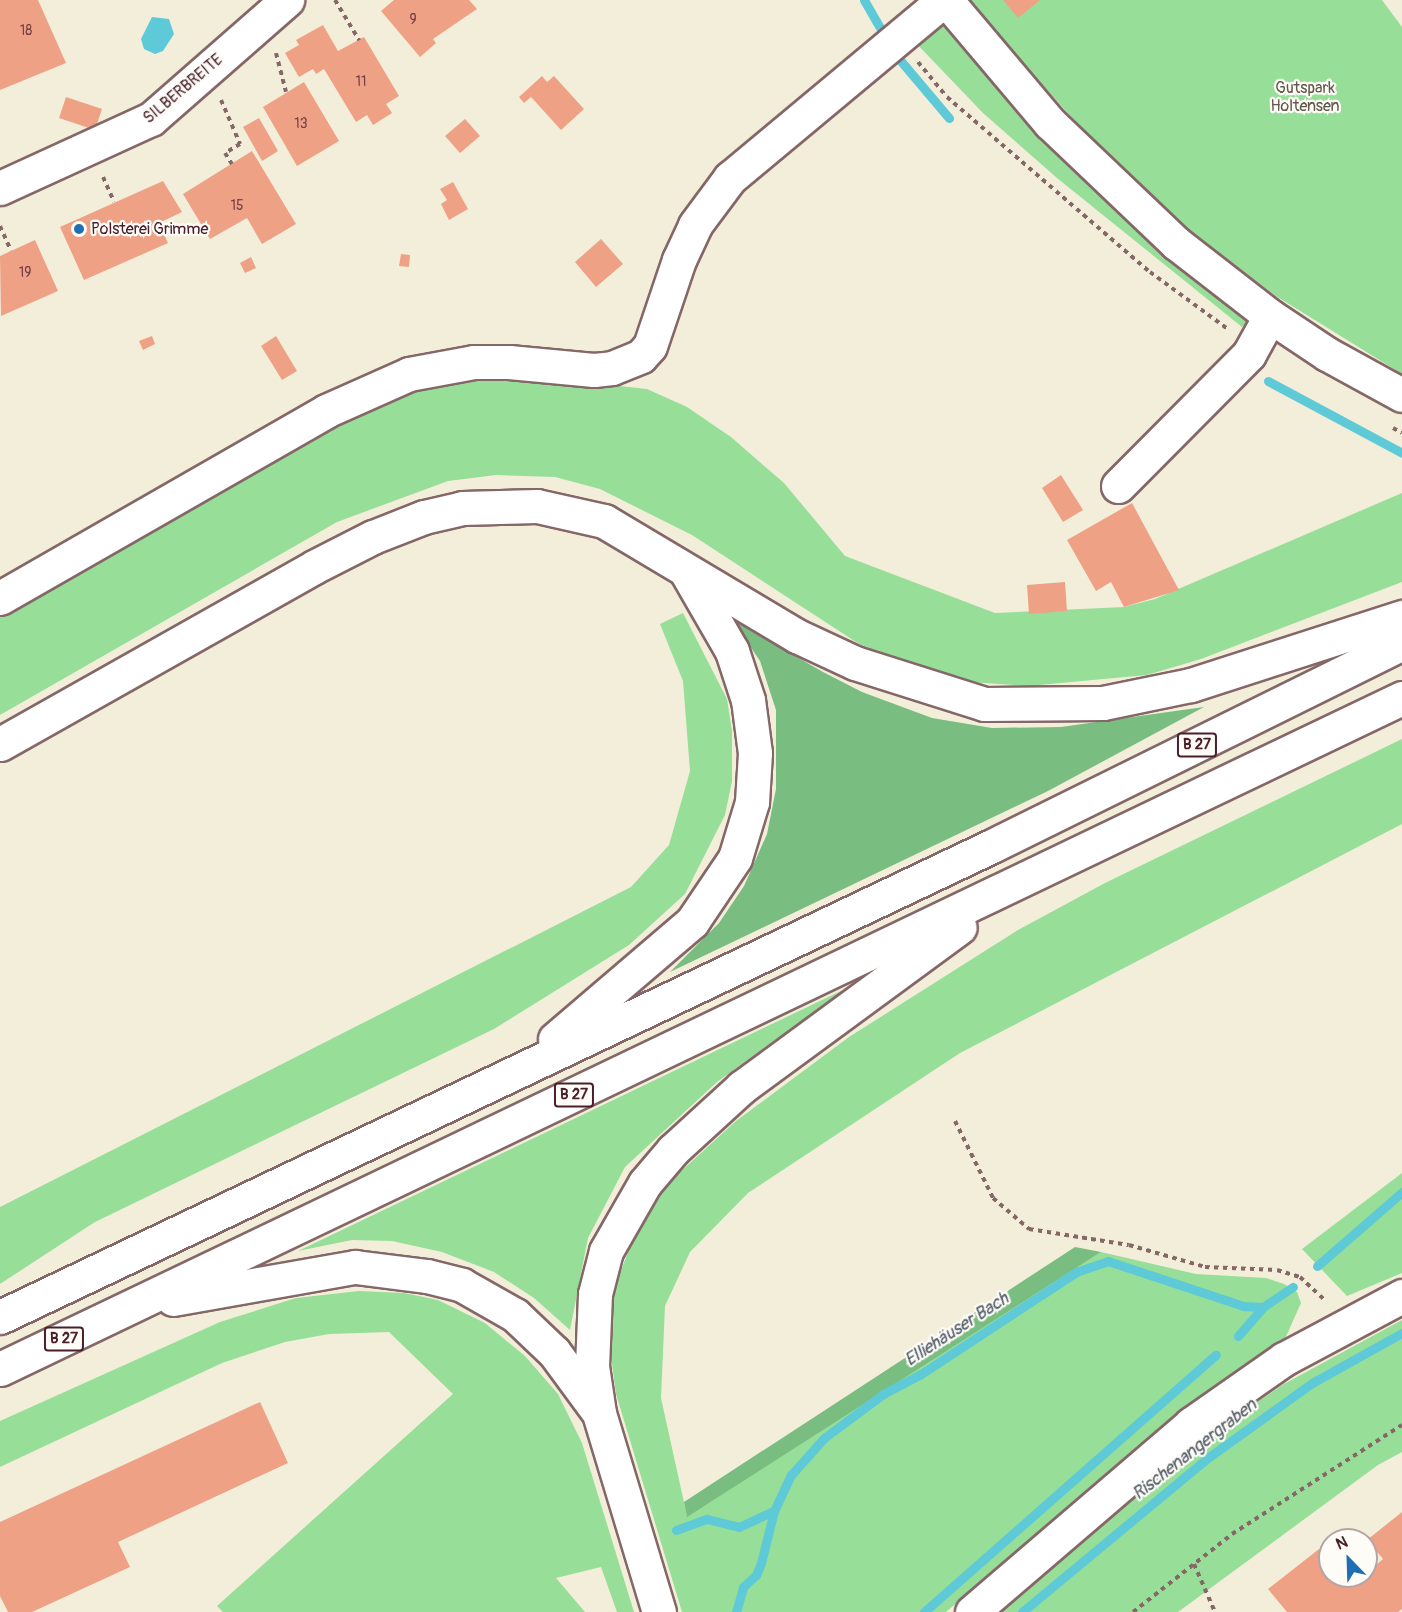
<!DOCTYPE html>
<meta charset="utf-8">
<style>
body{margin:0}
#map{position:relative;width:1402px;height:1612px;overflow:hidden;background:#f3eeda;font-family:Pangolin,sans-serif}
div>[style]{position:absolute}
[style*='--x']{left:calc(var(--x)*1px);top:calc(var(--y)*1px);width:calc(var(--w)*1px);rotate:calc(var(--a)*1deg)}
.green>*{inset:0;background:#97de98}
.forest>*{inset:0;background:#79bd80}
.water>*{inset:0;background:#5ec9d7}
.stream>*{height:9px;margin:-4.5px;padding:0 4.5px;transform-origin:4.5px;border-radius:4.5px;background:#5ec9d7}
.building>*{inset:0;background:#efa186}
.path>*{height:4px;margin-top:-2px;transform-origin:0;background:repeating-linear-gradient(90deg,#856768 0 4.5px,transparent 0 9px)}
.roads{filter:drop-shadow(2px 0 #856768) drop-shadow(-2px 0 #856768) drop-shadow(0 2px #856768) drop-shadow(0 -2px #856768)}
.minor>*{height:33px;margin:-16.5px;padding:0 16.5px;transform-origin:16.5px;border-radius:16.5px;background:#fff}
.highway>*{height:33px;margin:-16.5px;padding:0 16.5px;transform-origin:16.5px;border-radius:16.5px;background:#fff}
.dots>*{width:16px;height:16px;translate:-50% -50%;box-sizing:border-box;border:3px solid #fdfcf7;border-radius:50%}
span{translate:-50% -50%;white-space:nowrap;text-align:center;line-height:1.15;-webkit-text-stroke:4.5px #fdfcf7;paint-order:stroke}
.number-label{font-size:14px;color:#734042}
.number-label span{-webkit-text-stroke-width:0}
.shield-label span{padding:2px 4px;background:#fdfcf7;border:2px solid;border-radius:4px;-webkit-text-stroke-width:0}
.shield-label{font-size:15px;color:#4a1f2b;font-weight:700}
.park-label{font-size:16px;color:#61584c}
.street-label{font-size:16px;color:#4a1f2b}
.poi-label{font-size:16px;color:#4a1f2b}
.left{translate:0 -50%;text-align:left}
.water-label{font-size:18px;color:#515a67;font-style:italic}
.north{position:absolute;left:1318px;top:1528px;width:60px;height:60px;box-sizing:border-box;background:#fdfcf7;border:2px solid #b5a4a5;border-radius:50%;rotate:337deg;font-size:16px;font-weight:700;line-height:24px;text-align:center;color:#4a1f2b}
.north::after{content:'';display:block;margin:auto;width:21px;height:27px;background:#1f6fb2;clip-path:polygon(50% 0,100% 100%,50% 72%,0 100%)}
</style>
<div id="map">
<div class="green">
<div style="clip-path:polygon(966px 0,1382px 0,1402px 27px,1402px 374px,1276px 296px,1185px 227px,1094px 142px)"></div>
<div style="clip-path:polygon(945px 20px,1109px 202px,1250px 318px,1242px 327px,1057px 178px,983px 113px,913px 40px)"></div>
<div style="clip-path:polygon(500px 373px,647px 389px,687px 407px,731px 437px,784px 483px,845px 556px,995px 613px,1124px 607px,1155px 599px,1402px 493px,1402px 582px,1201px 659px,1147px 675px,1028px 686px,969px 682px,888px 658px,856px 642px,692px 535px,600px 489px,555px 477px,496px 475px,448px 481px,337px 522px,0 715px,0 610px,393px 392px)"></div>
<div style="clip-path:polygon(683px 613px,727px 699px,732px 731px,732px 781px,725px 815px,685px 894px,629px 945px,494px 1029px,95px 1222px,0 1284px,0 1207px,631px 887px,669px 845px,690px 771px,683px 681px,660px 624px)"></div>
<div style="clip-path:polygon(1402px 739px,1402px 824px,960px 1053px,748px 1193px,690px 1252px,665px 1306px,661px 1398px,687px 1516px,1101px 1252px,1196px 1274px,1266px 1278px,1284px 1284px,1297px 1292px,1301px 1303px,1284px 1341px,1177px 1417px,1111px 1470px,946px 1612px,682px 1612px,616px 1394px,612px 1364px,612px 1304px,618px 1278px,638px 1227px,667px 1184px,736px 1121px,849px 1037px,1018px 930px,1105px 883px)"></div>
<div style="clip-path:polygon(893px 966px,779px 1037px,717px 1082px,625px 1167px,588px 1238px,570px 1330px,534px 1298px,494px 1272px,442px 1252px,392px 1241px,352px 1240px,298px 1251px)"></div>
<div style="clip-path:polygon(1402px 1173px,1402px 1273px,1347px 1296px,1302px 1249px)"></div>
<div style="clip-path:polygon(359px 1291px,404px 1293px,438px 1300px,485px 1323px,525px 1356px,558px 1394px,582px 1443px,634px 1612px,617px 1612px,601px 1567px,556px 1578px,585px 1612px,223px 1612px,217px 1606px,453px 1394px,389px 1332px,329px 1334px,285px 1342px,222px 1363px,0 1467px,0 1421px,220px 1322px,296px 1298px)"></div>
<div style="clip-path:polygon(1402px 1320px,1402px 1452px,1378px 1465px,1178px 1612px,1000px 1612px,1194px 1445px,1284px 1384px)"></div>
</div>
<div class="forest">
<div style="clip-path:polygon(733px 612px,776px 645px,823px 672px,862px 692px,932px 718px,992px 728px,1061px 727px,1204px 707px,1048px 791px,670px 972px,719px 923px,744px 886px,767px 834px,776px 789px,776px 710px,760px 661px,729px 615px)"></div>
<div style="clip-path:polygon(1075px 1247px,1101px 1252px,687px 1517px,684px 1502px)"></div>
</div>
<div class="water">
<div style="clip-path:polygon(152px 17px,169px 19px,174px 34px,163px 51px,155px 54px,144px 49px,141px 39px)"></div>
</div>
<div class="stream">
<div style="--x:864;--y:0;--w:32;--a:60"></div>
<div style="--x:900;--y:60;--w:76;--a:49.8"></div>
<div style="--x:1268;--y:381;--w:152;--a:28.2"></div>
<div style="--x:1317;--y:1266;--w:113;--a:-41"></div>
<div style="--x:1238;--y:1336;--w:38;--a:-49"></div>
<div style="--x:676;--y:1530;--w:33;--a:-20"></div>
<div style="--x:707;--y:1519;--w:33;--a:14"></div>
<div style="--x:739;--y:1527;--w:38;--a:-25"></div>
<div style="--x:774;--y:1511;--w:40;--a:-65"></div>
<div style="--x:791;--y:1475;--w:50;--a:-48.3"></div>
<div style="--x:824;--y:1438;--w:74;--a:-36.7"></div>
<div style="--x:883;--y:1394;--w:43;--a:-27.8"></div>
<div style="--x:921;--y:1374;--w:186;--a:-33.3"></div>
<div style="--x:1076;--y:1272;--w:34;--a:-19"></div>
<div style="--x:1108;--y:1261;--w:142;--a:18.4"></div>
<div style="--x:1243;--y:1306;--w:20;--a:3"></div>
<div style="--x:1263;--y:1307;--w:36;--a:-34"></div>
<div style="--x:736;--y:1612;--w:26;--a:-74"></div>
<div style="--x:743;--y:1587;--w:18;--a:-43"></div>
<div style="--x:756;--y:1575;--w:13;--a:-67"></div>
<div style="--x:761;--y:1563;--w:54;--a:-76"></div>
<div style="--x:924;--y:1612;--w:389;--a:-41.4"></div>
<div style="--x:1022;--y:1612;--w:243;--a:-39.7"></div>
<div style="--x:1209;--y:1457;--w:127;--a:-35.7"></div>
<div style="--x:1312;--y:1383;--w:103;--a:-29.1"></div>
</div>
<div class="building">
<div style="clip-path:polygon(0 0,38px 0,66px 63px,0 90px)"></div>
<div style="clip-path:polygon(394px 0,469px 0,477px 9px,433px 39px,436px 43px,420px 57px,381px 11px)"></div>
<div style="clip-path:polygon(1003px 0,1040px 0,1018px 18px)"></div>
<div style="clip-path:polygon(323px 25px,338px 51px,364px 37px,399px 96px,386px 104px,392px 113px,373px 125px,367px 115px,356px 122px,324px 69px,316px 74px,313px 69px,299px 77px,285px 53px,299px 45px,296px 40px)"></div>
<div style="clip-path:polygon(542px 76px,547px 82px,554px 76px,584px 109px,561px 130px,531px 97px,524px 103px,519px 97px)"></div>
<div style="clip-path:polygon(304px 82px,339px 141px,297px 166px,263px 107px)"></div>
<div style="clip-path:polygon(66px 97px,102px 109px,95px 130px,59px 118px)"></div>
<div style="clip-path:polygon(259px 118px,278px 151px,262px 161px,243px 127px)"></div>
<div style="clip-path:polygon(465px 119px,480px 136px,460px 153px,445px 136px)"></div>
<div style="clip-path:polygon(252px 151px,296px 224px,262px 244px,247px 218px,210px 239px,183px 194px)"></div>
<div style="clip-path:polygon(163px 181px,182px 212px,159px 223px,168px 243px,84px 280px,60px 227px)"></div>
<div style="clip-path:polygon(453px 182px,468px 209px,449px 220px,441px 204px,447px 200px,440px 189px)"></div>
<div style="clip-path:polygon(601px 239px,623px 264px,596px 287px,575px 262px)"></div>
<div style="clip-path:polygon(35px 240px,58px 291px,1px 316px,0 256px)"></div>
<div style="clip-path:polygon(401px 254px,410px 255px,409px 267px,399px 266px)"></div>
<div style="clip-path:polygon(251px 257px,256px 268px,245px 273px,240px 263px)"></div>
<div style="clip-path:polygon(152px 336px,155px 344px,143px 350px,139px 341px)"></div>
<div style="clip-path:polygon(276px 336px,297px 371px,282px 380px,261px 346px)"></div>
<div style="clip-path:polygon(1061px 475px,1083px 510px,1063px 522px,1042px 488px)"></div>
<div style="clip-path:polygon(1132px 503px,1179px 590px,1124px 607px,1111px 582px,1096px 591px,1067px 540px)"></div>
<div style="clip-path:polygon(1065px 582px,1067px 611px,1029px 614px,1027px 585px)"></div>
<div style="clip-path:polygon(260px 1402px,288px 1463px,118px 1542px,130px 1567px,32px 1612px,8px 1612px,0 1596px,0 1522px)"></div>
<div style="clip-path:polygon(1402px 1512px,1402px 1609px,1398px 1612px,1287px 1612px,1268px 1589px,1319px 1549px,1330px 1562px,1330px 1576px,1341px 1576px,1350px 1587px,1383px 1559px,1367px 1540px)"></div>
</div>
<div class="path">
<div style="--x:335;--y:0;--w:47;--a:59"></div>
<div style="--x:276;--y:53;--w:40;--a:75.6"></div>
<div style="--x:918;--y:62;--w:45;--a:50.4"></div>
<div style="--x:947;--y:97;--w:268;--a:40.8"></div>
<div style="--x:1150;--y:272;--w:97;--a:36.2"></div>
<div style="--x:221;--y:100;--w:48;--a:66.6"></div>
<div style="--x:240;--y:144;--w:17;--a:149"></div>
<div style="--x:225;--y:153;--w:13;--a:58"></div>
<div style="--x:103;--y:177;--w:27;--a:66"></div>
<div style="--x:0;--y:226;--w:27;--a:66"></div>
<div style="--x:1393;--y:428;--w:10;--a:29"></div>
<div style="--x:955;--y:1121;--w:86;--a:63.7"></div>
<div style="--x:993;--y:1198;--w:48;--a:40.7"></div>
<div style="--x:1029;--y:1229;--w:101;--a:9.1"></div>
<div style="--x:1129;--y:1245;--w:79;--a:16.1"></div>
<div style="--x:1205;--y:1267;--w:72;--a:2.4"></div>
<div style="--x:1277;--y:1270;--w:24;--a:17"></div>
<div style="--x:1300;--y:1277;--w:35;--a:43"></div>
<div style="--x:1194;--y:1564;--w:52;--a:66.4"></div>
<div style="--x:1133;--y:1612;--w:126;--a:-38.2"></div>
<div style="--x:1232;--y:1534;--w:202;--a:-32.7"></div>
</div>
<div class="roads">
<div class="minor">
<div style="--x:946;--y:0;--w:161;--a:49.8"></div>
<div style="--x:1050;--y:123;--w:174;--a:43.6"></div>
<div style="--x:1176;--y:243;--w:119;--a:37.8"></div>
<div style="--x:1270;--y:316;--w:69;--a:33.7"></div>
<div style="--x:1327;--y:354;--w:85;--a:28.7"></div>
<div style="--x:0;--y:188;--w:166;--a:-24.6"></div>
<div style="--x:151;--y:119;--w:181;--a:-41.2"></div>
<div style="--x:1118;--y:486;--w:186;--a:-45.2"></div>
<div style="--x:1249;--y:354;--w:43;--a:-61.1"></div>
<div style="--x:0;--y:598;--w:376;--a:-29.8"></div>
<div style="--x:326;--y:411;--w:91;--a:-24"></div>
<div style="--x:409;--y:374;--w:66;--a:-10.5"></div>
<div style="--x:474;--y:362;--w:35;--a:0"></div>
<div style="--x:509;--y:362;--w:85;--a:5.4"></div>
<div style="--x:594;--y:370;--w:18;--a:-6"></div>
<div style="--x:612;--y:368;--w:31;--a:-22"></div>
<div style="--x:641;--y:356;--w:13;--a:-48"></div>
<div style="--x:650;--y:346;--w:91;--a:-71.4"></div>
<div style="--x:679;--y:260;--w:38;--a:-65"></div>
<div style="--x:695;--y:225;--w:59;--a:-53.3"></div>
<div style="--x:730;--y:178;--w:278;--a:-39.8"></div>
<div style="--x:972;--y:1612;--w:289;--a:-40.6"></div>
<div style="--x:1191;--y:1424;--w:113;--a:-35"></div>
<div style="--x:1284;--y:1359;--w:134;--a:-28.1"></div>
</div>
<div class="highway">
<div style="--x:0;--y:744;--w:360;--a:-29.4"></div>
<div style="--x:314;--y:567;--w:66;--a:-27"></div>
<div style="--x:373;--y:537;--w:55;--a:-21.4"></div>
<div style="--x:424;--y:517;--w:39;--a:-13"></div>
<div style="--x:462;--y:508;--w:75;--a:-1.5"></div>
<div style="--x:537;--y:506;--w:69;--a:12.6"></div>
<div style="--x:604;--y:521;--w:225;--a:30.8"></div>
<div style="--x:797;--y:636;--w:64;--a:25"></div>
<div style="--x:855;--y:663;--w:135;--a:17.6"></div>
<div style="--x:984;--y:704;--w:119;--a:-0.5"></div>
<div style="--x:1103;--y:703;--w:90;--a:-11.6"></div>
<div style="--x:1191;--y:685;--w:222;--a:-17.9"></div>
<div style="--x:555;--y:1039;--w:180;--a:-40.5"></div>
<div style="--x:692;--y:922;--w:77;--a:-56.1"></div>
<div style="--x:735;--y:858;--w:59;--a:-73.1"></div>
<div style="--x:752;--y:802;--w:49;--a:-86.5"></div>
<div style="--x:755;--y:753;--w:53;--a:-97.5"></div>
<div style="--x:748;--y:700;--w:52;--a:-108.1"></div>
<div style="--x:732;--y:651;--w:90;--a:-120"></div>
<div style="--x:173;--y:1299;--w:185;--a:-10"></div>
<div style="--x:355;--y:1267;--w:73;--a:7.1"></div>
<div style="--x:427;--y:1276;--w:36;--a:14"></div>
<div style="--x:462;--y:1285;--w:61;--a:29.5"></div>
<div style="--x:515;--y:1315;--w:54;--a:43.5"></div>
<div style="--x:554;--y:1352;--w:71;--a:53.6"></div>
<div style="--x:0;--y:1317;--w:1098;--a:-25.4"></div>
<div style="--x:992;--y:846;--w:458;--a:-26.3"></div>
<div style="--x:0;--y:1369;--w:1554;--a:-25.58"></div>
<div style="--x:659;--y:1612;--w:208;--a:-106.8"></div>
<div style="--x:599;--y:1413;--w:48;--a:-98.5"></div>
<div style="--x:592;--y:1366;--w:72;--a:-87.6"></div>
<div style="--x:595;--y:1294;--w:44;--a:-75.7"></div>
<div style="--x:606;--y:1251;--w:78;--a:-60.2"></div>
<div style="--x:645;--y:1183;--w:43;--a:-49.7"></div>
<div style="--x:673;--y:1150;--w:93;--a:-42.4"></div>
<div style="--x:742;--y:1087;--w:270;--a:-36.3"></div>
</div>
</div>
<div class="dots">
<div style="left:79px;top:229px;background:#1f6fb2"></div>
</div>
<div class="number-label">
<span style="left:413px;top:20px">9</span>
<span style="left:26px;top:31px">18</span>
<span style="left:361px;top:82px">11</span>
<span style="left:301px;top:124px">13</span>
<span style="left:237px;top:206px">15</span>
<span style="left:25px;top:273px">19</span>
</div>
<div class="shield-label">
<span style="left:1197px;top:745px">B 27</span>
<span style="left:574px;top:1095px">B 27</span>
<span style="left:64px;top:1339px">B 27</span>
</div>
<div class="park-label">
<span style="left:1305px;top:97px">Gutspark<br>Holtensen</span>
</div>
<div class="street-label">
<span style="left:183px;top:89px;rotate:-40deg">SILBERBREITE</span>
</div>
<div class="poi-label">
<span class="left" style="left:91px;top:229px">Polsterei Grimme</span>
</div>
<div class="water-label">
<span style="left:957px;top:1330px;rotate:-33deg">Elliehäuser Bach</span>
<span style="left:1195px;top:1450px;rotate:-38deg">Rischenangergraben</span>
</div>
<div class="north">N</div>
</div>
